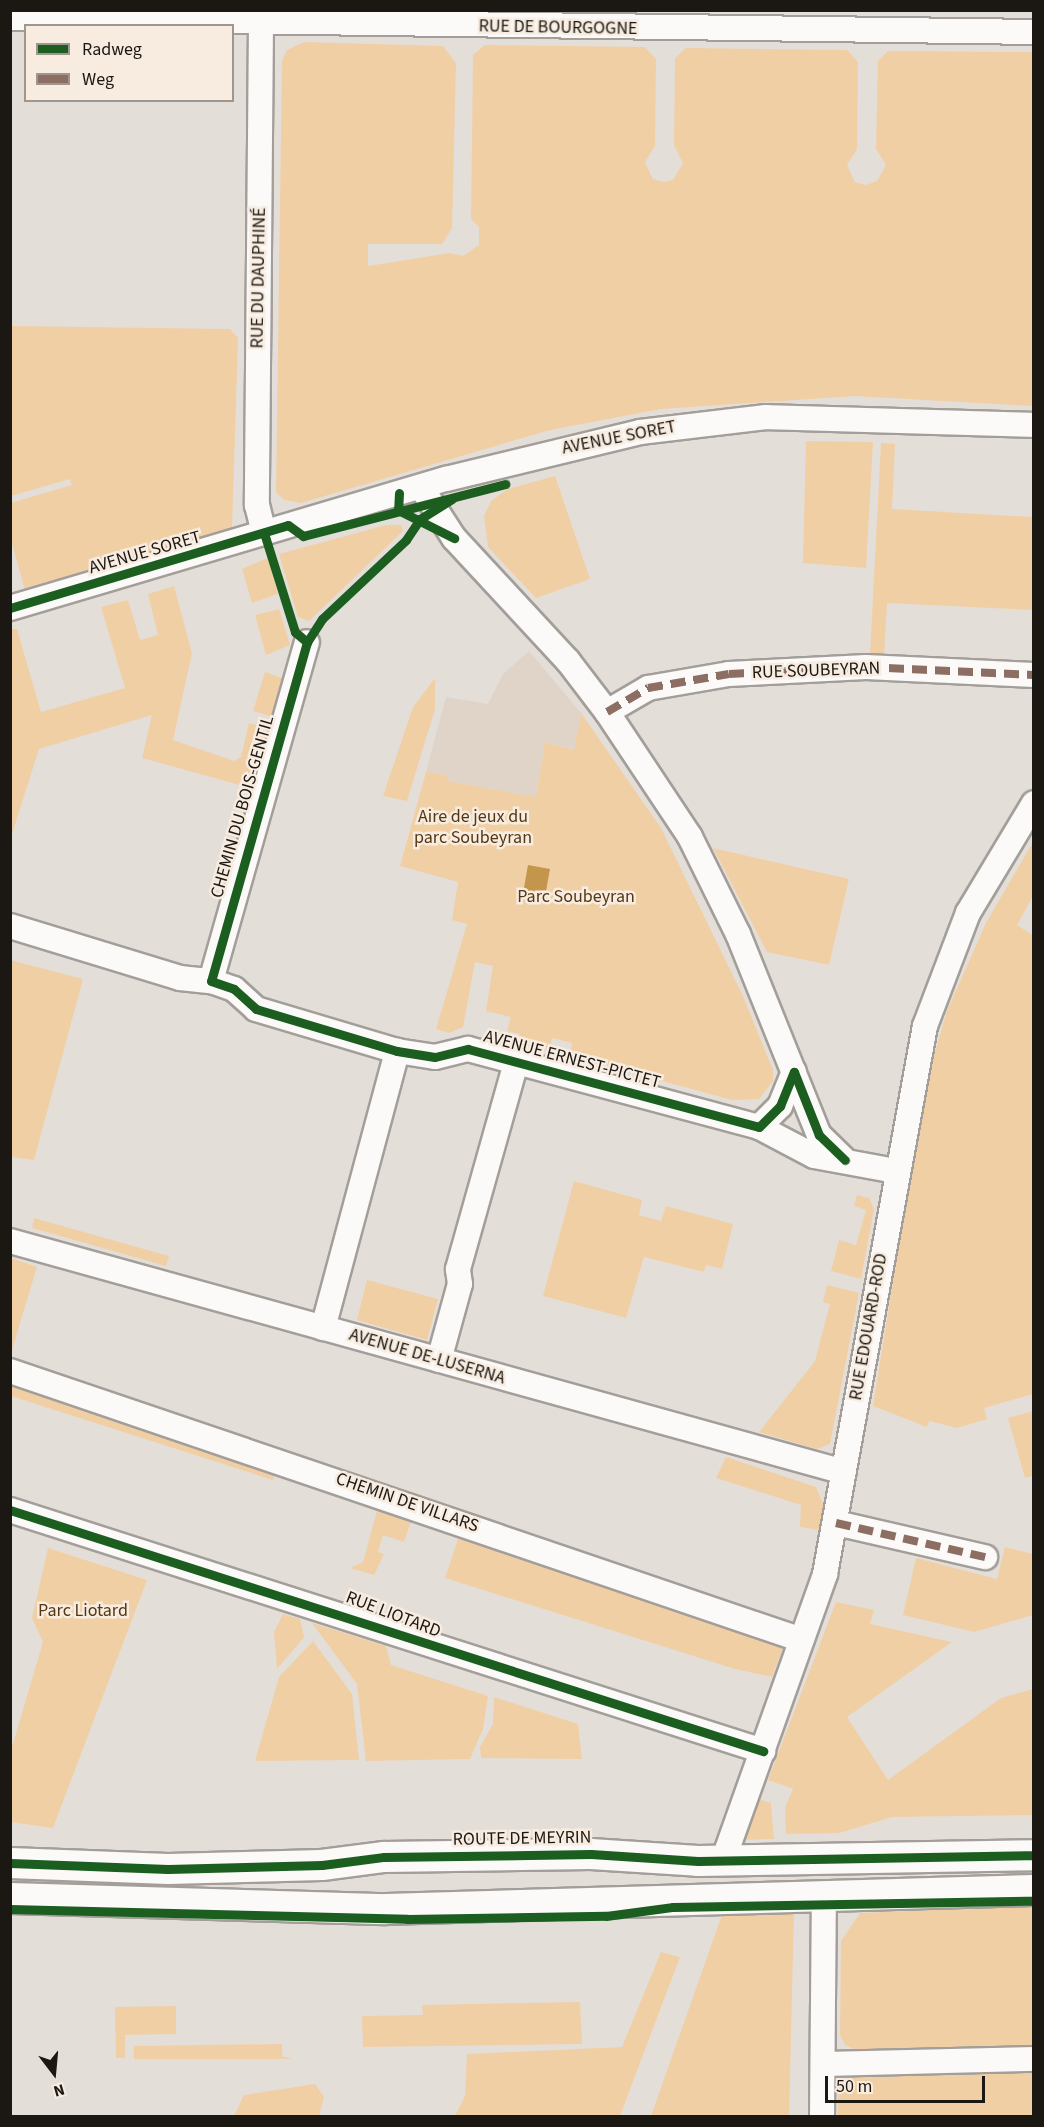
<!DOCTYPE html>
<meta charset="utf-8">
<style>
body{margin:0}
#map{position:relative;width:1044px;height:2127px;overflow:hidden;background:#e4ded8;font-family:"Source Sans 3",sans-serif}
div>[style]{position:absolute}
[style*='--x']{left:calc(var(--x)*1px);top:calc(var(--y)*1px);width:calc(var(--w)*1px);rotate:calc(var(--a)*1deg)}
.built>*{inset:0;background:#e0d4c8}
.green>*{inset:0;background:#f1cfa5}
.water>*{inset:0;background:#c4964b}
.roads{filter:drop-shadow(2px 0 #a39e99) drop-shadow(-2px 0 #a39e99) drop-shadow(0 2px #a39e99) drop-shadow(0 -2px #a39e99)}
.minor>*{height:24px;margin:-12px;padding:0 12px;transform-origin:12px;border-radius:12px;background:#fbfaf9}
.major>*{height:30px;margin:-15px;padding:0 15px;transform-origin:15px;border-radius:15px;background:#fbfaf9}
.quiet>*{height:8px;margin-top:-4px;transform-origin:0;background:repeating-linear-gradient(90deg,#8d6e63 0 15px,transparent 0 23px)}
.cycleway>*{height:9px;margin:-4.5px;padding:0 4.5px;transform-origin:4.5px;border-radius:4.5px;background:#1b5e20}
span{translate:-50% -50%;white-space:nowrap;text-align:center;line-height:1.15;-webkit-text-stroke:5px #f7ecdf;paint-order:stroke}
.street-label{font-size:18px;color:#1b1713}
.park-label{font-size:18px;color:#533813}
.frame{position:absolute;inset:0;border:12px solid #1b1713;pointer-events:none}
.legend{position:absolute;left:24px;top:24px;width:210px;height:78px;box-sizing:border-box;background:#f7ecdf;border:2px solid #9f978d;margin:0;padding:8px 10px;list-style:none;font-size:18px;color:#1b1713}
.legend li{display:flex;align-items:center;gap:12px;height:30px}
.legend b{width:30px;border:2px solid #9f978d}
.north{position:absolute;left:24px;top:2043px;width:60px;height:60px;-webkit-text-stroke:4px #f7ecdf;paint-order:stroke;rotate:164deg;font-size:16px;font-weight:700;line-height:24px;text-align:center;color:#1b1713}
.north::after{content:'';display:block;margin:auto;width:21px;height:27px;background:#1b1713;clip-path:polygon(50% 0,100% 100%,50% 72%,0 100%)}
.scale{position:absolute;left:825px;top:2076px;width:160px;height:27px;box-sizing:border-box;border:3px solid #1b1713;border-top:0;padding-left:8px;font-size:18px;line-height:21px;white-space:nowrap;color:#1b1713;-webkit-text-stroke:4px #f7ecdf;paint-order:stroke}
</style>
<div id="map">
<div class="built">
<div style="clip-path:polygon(529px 651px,581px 713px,575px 750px,545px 742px,536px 797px,446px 781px,447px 775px,426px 772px,446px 697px,488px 704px,503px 674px)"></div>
</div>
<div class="green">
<div style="clip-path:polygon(304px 42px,443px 46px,456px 63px,452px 228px,442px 244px,368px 244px,368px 266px,450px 253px,463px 256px,479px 245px,479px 227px,471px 219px,473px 55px,485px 45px,645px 47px,656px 59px,655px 146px,645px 162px,653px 179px,664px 182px,673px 180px,683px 163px,674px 145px,675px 58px,686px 48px,847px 50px,858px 62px,857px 149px,847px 165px,855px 182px,866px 185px,877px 181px,886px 165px,876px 149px,878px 61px,888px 51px,1033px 52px,1033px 406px,855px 396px,661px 409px,550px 430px,301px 503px,284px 500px,276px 492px,282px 61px,287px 50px)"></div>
<div style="clip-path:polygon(11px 326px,230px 329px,238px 338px,232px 528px,25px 590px,11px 540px,11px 503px,72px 485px,70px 479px,11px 496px)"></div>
<div style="clip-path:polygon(806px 441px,873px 442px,866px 568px,803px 563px)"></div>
<div style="clip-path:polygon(881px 443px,895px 444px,892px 509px,1033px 517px,1033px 610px,887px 603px,884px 654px,870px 654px)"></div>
<div style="clip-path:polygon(555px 476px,590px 579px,536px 598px,488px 547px,484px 516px,491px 501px,508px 489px)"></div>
<div style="clip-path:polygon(386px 525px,401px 525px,403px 531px,309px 621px,298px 617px,279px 554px)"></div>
<div style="clip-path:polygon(268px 558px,278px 594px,252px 603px,242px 569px)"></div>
<div style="clip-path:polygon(174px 586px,192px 653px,173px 740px,234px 761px,241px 757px,249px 723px,275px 730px,258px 790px,142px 758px,152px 715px,39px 749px,11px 837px,11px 629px,17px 629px,41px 712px,125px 688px,101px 607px,128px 600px,140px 640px,158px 635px,148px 594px)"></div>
<div style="clip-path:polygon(279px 609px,290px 645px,266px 655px,255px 615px)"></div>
<div style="clip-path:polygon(265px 672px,288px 680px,276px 718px,253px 711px)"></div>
<div style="clip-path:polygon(435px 678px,435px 709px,407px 801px,383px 796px,413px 707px)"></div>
<div style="clip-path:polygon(581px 713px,661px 828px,742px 994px,773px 1070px,773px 1081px,759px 1099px,732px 1100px,570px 1056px,572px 1043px,552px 1038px,550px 1050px,519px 1043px,520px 1034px,507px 1031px,511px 1017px,486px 1011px,493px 966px,475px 962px,463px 1027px,449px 1033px,436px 1029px,467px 924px,452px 920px,458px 882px,400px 866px,426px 772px,447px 775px,447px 781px,536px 797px,545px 742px,574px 750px)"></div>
<div style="clip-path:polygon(1033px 842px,1033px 896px,1017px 925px,1034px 936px,1033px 1394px,984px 1408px,987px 1419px,957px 1428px,929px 1421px,927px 1427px,873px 1406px,924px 1090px,947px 1011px,986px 923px)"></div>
<div style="clip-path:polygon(713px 848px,849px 879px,829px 965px,767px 952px)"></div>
<div style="clip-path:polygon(10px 960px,83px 979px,34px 1160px,11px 1157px)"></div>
<div style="clip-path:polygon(574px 1181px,642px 1200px,639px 1215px,661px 1221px,666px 1206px,733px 1224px,722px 1269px,706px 1265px,704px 1272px,644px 1257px,626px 1318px,543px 1296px)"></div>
<div style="clip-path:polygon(857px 1195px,869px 1198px,874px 1209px,861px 1279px,831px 1271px,839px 1240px,856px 1245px,866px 1210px,854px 1206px)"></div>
<div style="clip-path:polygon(34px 1218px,169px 1256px,166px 1266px,32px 1228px)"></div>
<div style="clip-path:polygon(11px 1258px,37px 1267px,11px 1353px,10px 1353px)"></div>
<div style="clip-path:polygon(367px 1280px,438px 1299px,427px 1340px,357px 1320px)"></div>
<div style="clip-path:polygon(827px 1285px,859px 1293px,830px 1444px,817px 1449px,759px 1432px,815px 1361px,830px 1304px,823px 1302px)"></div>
<div style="clip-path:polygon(11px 1380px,275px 1472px,273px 1480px,11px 1396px)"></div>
<div style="clip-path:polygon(1033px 1411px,1033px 1476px,1025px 1478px,1008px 1418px)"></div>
<div style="clip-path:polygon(726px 1457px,816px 1487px,825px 1509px,821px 1530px,800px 1527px,801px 1505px,716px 1478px)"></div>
<div style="clip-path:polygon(378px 1507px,412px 1519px,404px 1542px,383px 1535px,378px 1552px,384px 1554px,374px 1575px,350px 1568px,363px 1562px)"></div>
<div style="clip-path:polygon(459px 1536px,783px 1648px,772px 1677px,735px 1669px,445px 1578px)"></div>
<div style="clip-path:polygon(1005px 1547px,1033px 1554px,1033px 1615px,974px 1632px,903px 1615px,916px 1558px,997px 1579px)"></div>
<div style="clip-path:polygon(48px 1548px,147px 1580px,53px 1828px,10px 1822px,11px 1750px,43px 1642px,32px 1618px)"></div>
<div style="clip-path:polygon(836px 1602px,874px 1610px,870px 1624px,952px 1642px,847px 1717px,888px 1780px,1001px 1698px,1033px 1689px,1033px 1815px,892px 1817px,839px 1833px,786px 1834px,785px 1807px,793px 1789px,768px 1780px)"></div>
<div style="clip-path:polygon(283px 1614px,300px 1619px,304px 1637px,277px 1669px,274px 1632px)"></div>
<div style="clip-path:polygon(312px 1623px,386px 1646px,391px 1665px,488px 1696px,483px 1729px,470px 1759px,366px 1761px,357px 1684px)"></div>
<div style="clip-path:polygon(313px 1641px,352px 1694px,359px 1760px,255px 1761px,279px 1677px)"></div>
<div style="clip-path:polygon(494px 1697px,578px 1724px,582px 1759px,481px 1758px,480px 1747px,493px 1724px)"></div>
<div style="clip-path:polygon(755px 1798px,771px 1803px,774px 1839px,739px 1840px)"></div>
<div style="clip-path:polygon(1033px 1906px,1033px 2047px,857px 2050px,845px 2045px,840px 2035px,841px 1941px,860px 1913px)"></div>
<div style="clip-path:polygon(723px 1912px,794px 1912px,789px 2116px,651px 2116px)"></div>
<div style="clip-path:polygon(661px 1952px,680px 1957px,620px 2116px,455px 2116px,465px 2096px,467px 2054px,622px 2047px)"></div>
<div style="clip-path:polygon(580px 2002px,582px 2044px,363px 2047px,362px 2016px,423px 2015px,422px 2005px)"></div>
<div style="clip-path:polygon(176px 2006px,176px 2034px,125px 2035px,125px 2058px,116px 2058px,115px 2007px)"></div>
<div style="clip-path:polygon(282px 2044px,282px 2056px,292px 2059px,134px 2059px,134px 2046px)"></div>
<div style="clip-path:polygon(1033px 2071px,1033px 2116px,837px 2116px,839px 2088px,856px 2074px)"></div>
<div style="clip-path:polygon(315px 2084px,324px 2097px,319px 2116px,234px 2116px,244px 2095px)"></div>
</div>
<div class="water">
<div style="clip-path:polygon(528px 865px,550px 869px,544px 902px,522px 899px)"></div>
</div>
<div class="roads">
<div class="minor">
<div style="--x:10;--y:18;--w:1024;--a:0.78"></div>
<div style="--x:261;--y:23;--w:482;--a:90.5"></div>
<div style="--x:257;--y:505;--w:29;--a:76"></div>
<div style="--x:421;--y:487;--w:61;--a:57.1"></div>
<div style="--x:454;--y:538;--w:168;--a:47.2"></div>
<div style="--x:568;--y:661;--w:64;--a:52.6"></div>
<div style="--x:607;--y:712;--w:150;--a:56.4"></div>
<div style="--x:690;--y:837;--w:108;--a:63.7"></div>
<div style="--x:738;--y:934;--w:217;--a:68.1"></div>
<div style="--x:819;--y:1135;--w:36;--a:44"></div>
<div style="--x:10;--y:608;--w:455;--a:-16.5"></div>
<div style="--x:446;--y:479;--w:200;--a:-13.6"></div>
<div style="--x:640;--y:432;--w:127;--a:-6.8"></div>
<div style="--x:766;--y:417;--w:268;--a:1.7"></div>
<div style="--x:607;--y:712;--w:48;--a:-30.3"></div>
<div style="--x:648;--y:688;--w:82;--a:-9.8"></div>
<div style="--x:729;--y:674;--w:137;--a:-2.9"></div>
<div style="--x:866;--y:667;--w:168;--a:2.7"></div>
<div style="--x:10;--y:926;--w:178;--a:17"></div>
<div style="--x:180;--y:978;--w:31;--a:6"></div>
<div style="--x:211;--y:981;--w:24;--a:19"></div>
<div style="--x:234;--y:989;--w:30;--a:42"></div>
<div style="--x:256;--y:1009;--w:147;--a:16.6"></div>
<div style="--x:397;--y:1051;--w:38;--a:9"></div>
<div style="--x:435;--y:1057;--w:34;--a:-14"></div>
<div style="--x:468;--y:1049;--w:301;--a:15"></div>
<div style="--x:759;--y:1127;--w:62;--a:27.8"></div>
<div style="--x:814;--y:1156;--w:83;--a:10.4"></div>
<div style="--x:211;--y:981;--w:352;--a:-74.2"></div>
<div style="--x:759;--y:1127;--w:30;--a:-45"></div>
<div style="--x:780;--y:1106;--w:37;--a:-68"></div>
<div style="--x:10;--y:1241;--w:865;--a:15.48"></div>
<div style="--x:323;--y:1328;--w:287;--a:-75"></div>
<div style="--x:439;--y:1360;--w:79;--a:-74.6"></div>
<div style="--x:460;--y:1284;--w:15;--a:-98"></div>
<div style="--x:458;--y:1269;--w:215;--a:-74.3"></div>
<div style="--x:10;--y:1371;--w:836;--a:18.76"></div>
<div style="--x:10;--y:1510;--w:791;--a:17.75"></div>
<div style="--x:836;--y:1523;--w:153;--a:12.9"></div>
<div style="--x:723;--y:1861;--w:305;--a:-70.4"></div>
<div style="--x:825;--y:1574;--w:557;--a:-79.66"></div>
<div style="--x:925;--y:1026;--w:121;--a:-69.2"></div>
<div style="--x:968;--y:913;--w:128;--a:-59"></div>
<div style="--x:826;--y:2064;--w:208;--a:-1.4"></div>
<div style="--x:822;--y:2116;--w:222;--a:-89.5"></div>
</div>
<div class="major">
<div style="--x:10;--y:1863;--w:158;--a:2.2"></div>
<div style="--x:168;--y:1869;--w:154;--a:-1.5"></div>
<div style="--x:322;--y:1865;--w:63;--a:-7.4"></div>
<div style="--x:384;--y:1857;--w:207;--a:-0.8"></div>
<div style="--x:591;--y:1854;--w:107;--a:3.7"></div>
<div style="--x:698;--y:1861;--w:336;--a:-1"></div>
<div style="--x:10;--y:1898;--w:376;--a:1.7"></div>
<div style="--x:386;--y:1909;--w:648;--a:-1.68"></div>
</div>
</div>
<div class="quiet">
<div style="--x:607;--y:712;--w:48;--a:-30.3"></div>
<div style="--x:648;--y:688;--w:82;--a:-9.8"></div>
<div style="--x:729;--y:674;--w:137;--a:-2.9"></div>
<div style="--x:866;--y:667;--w:168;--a:2.7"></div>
<div style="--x:836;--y:1523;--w:153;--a:12.9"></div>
</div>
<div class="cycleway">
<div style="--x:399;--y:493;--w:17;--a:93"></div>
<div style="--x:398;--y:510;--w:63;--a:26.6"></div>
<div style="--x:452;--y:499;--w:38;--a:148"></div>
<div style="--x:420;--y:519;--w:25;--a:124"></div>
<div style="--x:406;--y:540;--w:115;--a:136.8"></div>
<div style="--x:322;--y:619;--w:27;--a:123"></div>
<div style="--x:307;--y:642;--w:352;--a:105.8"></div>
<div style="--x:211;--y:981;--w:24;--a:19"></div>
<div style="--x:234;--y:989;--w:30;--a:42"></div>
<div style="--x:256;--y:1009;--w:147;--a:16.6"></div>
<div style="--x:397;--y:1051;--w:38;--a:9"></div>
<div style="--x:435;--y:1057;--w:34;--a:-14"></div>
<div style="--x:468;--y:1049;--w:301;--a:15"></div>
<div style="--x:759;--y:1127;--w:30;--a:-45"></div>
<div style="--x:780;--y:1106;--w:37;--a:-68"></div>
<div style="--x:264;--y:533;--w:104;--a:72.6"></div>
<div style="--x:295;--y:632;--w:16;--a:40"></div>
<div style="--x:10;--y:608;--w:290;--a:-16.6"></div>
<div style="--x:288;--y:525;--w:19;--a:36"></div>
<div style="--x:303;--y:536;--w:209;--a:-14.4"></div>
<div style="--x:794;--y:1072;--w:68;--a:68.4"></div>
<div style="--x:819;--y:1135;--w:36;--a:44"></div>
<div style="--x:10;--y:1510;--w:791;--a:17.75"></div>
<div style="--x:10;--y:1863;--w:158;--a:2.2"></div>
<div style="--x:168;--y:1869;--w:154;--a:-1.5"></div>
<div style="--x:322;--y:1865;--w:63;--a:-7.4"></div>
<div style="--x:384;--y:1857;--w:207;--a:-0.8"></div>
<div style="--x:591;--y:1854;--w:107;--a:3.7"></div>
<div style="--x:698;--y:1861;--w:336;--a:-1"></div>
<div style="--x:10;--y:1909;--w:397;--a:1.4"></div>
<div style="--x:407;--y:1919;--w:199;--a:-0.9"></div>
<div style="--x:606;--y:1916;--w:68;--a:-7.7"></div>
<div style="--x:673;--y:1907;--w:361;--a:-1"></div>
</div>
<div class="street-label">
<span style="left:558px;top:28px;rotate:1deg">RUE DE BOURGOGNE</span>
<span style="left:259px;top:278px;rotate:-89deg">RUE DU DAUPHINÉ</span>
<span style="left:619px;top:438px;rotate:-11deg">AVENUE SORET</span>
<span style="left:145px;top:553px;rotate:-16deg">AVENUE SORET</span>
<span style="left:816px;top:671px;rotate:-2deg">RUE SOUBEYRAN</span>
<span style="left:243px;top:807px;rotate:-74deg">CHEMIN DU BOIS-GENTIL</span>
<span style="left:572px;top:1060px;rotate:15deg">AVENUE ERNEST-PICTET</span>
<span style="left:869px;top:1327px;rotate:-80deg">RUE EDOUARD-ROD</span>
<span style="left:427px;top:1357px;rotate:16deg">AVENUE DE-LUSERNA</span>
<span style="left:407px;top:1503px;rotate:19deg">CHEMIN DE VILLARS</span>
<span style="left:393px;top:1615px;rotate:21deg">RUE LIOTARD</span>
<span style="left:522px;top:1839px;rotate:-1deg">ROUTE DE MEYRIN</span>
</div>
<div class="park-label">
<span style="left:473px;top:828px">Aire de jeux du<br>parc Soubeyran</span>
<span style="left:576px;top:897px">Parc Soubeyran</span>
<span style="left:83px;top:1611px">Parc Liotard</span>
</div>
<div class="frame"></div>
<ul class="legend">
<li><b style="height:8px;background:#1b5e20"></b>Radweg</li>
<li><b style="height:8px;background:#8d6e63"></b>Weg</li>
</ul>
<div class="north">N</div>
<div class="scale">50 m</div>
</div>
